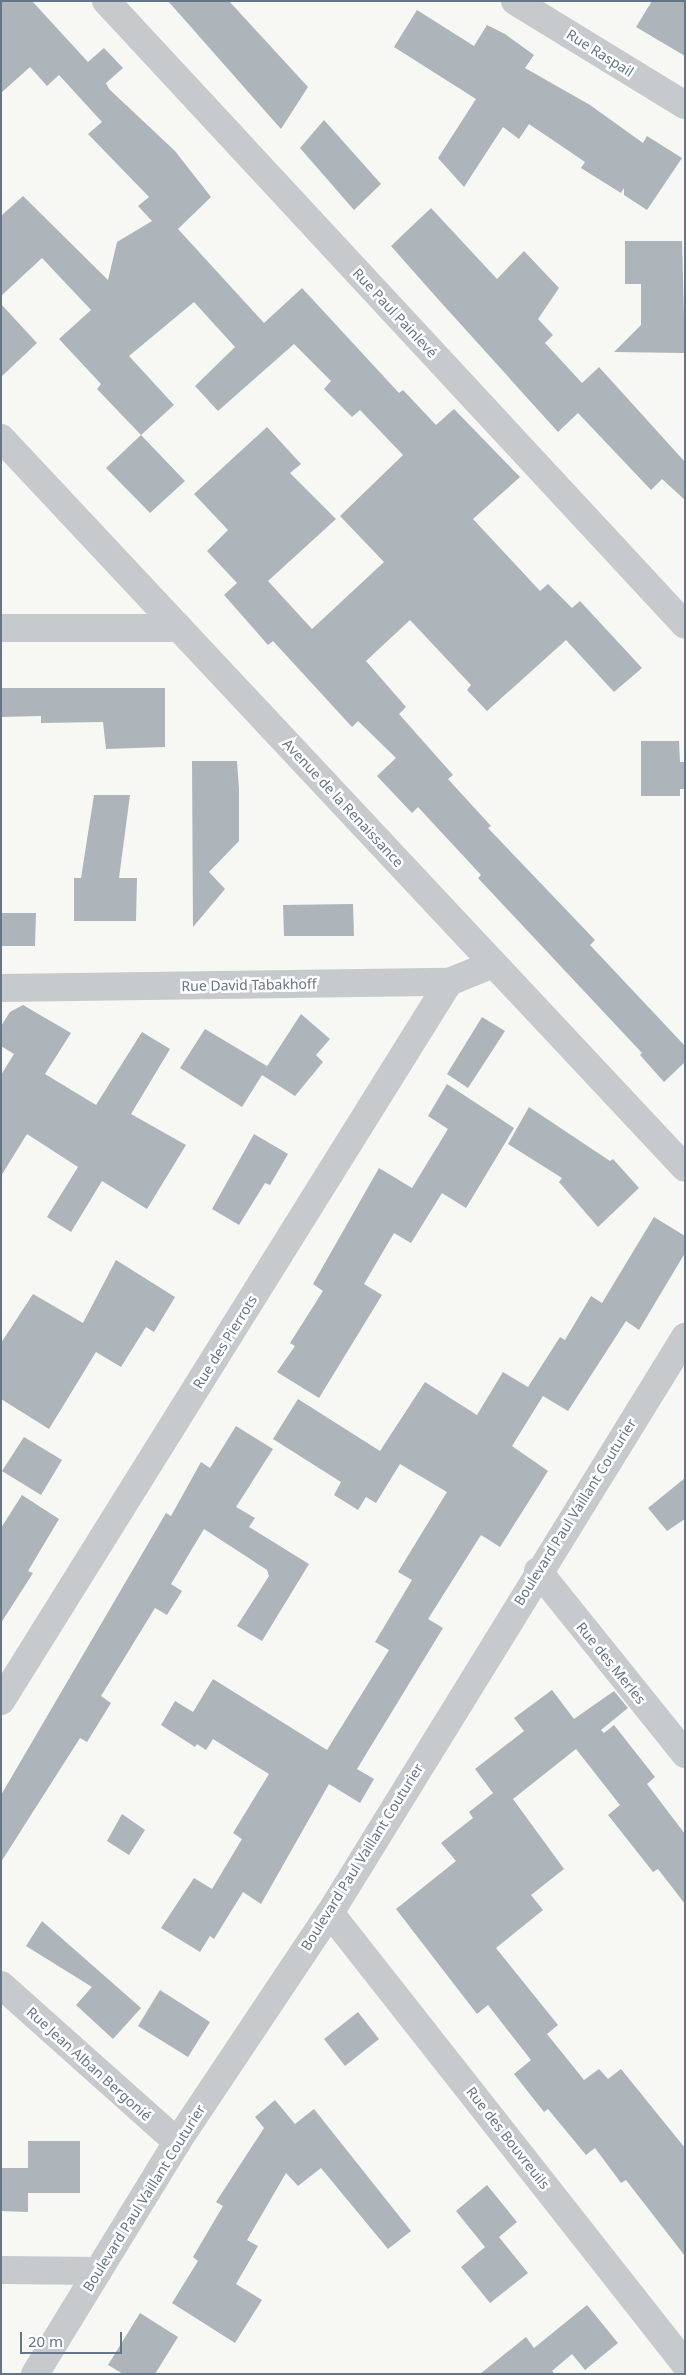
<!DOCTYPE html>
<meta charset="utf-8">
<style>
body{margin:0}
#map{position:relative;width:686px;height:2375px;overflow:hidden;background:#f7f7f4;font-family:"Noto Sans",sans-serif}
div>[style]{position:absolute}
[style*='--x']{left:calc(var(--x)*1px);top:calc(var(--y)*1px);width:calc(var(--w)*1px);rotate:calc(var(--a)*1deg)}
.building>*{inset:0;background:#adb5bb}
.street>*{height:28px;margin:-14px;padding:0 14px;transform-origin:14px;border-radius:14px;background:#c6cacd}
span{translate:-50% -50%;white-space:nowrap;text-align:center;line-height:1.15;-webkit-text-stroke:5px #fff;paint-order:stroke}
.street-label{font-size:14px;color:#647687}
.frame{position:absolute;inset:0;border:2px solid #647687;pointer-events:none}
.scale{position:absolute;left:20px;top:2332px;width:102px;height:22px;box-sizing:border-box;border:2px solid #647687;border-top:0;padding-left:6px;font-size:15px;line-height:18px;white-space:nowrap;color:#647687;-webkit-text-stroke:4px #fff;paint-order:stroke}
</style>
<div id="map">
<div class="building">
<div style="clip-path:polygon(1px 1px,32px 1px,88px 62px,104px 48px,123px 68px,106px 83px,109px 89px,175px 151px,211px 197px,178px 229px,264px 323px,302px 288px,399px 393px,403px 390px,436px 425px,454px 409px,520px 477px,473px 519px,540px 591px,548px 584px,572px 608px,580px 601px,642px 668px,614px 692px,566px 640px,487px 711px,467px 690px,471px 685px,410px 620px,366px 661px,406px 707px,399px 714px,453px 775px,448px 779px,491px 826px,488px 828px,595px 940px,590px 945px,685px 1046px,685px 1062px,664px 1082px,640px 1055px,642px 1053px,478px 878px,481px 875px,418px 807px,412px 813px,377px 776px,396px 758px,358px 721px,352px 727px,273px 641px,268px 645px,224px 595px,237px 583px,207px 551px,228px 530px,194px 494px,267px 427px,301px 464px,290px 473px,336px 519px,268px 581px,312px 629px,384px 562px,340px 516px,403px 455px,360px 410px,352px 417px,324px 389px,331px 381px,294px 344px,218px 411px,195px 386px,235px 347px,194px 302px,129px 356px,174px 405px,141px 435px,185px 481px,150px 513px,106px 468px,141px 435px,97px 389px,101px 384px,59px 339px,91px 310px,42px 258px,1px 296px,1px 216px,23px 196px,108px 280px,117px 242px,152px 221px,138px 206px,149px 197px,88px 134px,102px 122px,59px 75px,47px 86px,30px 67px,1px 93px)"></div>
<div style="clip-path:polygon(168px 1px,229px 1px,308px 87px,281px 129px)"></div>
<div style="clip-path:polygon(652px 1px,685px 1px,685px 56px,636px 27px)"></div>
<div style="clip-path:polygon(417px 10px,474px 46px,487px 25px,505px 34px,534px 55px,525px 68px,590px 105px,643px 143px,647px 136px,682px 158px,647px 210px,624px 195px,624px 188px,621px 193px,581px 168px,585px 162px,529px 124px,519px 139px,503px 127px,464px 187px,438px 158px,476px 99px,394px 47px)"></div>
<div style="clip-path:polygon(324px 120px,381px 184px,354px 210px,300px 148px)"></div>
<div style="clip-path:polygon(431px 208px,497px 279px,524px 251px,559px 288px,538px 319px,553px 335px,545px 343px,582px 383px,599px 367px,685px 462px,685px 500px,662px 479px,651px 490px,578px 413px,558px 432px,437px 298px,391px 246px)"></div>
<div style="clip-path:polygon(625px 241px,682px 241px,685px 353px,614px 352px,641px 325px,641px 284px,625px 284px)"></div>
<div style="clip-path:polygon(1px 304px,37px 343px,1px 377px)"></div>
<div style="clip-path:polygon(1px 688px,165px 688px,165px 747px,106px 749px,103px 722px,41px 723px,41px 716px,1px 717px)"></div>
<div style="clip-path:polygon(641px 741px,679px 741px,680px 762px,685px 762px,685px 789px,680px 789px,680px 796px,641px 796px)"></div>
<div style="clip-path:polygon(192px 761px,237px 761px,239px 789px,239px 841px,209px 872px,225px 889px,193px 927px)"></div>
<div style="clip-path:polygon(94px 795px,130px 795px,119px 878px,137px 878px,136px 921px,74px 921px,74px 878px,81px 878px)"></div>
<div style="clip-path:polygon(353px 904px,354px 936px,284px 936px,283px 905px)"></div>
<div style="clip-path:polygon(1px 913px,36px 913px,35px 946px,1px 946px)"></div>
<div style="clip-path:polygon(23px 1005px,71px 1033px,45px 1074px,96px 1105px,142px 1032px,170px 1049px,131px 1114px,186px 1145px,147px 1209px,102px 1181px,71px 1232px,47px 1217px,78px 1167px,27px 1134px,1px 1176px,1px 1075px,14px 1054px,1px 1046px,1px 1026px,10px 1012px)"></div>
<div style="clip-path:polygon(301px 1014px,330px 1039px,316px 1055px,323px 1062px,295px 1096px,262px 1075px,242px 1107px,180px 1068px,205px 1029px,267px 1066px,264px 1071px)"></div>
<div style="clip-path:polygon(482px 1017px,505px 1031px,468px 1088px,447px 1074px)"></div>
<div style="clip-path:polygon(447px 1084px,514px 1128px,466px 1208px,442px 1193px,411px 1243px,394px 1233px,364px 1284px,382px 1295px,319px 1398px,277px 1372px,295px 1346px,290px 1343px,323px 1291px,313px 1284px,379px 1168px,412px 1188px,448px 1129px,428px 1116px)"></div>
<div style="clip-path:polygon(529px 1107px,610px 1161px,613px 1159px,639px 1188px,598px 1227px,559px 1182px,562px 1178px,508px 1144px)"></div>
<div style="clip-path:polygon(254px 1134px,288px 1154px,270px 1185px,265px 1183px,239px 1225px,212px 1209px)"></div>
<div style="clip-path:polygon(654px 1217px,685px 1236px,685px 1253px,639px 1330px,626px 1321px,568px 1411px,543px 1396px,512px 1446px,548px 1471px,500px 1547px,481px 1535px,428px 1619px,443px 1628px,357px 1769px,374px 1779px,360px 1803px,329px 1784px,261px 1904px,243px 1892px,214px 1939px,210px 1936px,200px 1952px,161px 1928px,194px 1878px,212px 1889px,242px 1839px,233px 1833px,269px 1774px,213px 1739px,206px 1750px,197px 1744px,195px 1747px,161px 1725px,175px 1701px,193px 1712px,213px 1679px,327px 1750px,389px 1650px,375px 1642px,412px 1580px,398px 1572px,447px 1492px,400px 1464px,376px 1503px,366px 1497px,358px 1510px,334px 1495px,341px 1482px,273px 1439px,298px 1399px,380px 1451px,425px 1382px,477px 1415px,503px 1372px,528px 1387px,560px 1337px,565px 1340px,591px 1296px,602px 1303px)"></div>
<div style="clip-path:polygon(116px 1260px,175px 1297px,154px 1332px,146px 1327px,121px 1367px,96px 1352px,49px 1429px,1px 1399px,1px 1343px,33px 1294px,83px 1323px)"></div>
<div style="clip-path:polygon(236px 1426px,273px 1449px,236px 1507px,255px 1518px,249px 1527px,309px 1564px,262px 1641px,237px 1626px,269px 1576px,267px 1570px,204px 1529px,171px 1584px,182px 1591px,167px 1615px,155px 1608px,101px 1696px,111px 1703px,87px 1742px,80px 1738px,1px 1862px,1px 1795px,166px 1513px,171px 1516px,201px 1462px,210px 1468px)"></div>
<div style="clip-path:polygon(24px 1437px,62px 1460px,41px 1495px,2px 1471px)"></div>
<div style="clip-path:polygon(685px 1478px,685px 1519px,667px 1531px,648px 1508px)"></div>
<div style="clip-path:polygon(22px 1495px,59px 1519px,28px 1571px,33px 1573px,1px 1623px,1px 1528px)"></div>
<div style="clip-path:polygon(552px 1690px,574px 1719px,614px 1691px,628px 1708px,601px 1730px,604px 1733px,614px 1725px,655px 1777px,647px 1784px,685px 1834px,685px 1904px,658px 1869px,653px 1872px,608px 1815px,620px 1805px,576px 1749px,513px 1799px,564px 1869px,531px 1895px,543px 1910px,496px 1948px,558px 2025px,547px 2034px,584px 2080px,599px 2069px,608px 2079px,621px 2069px,685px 2148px,685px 2256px,626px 2180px,621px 2183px,595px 2148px,586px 2155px,548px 2109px,544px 2112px,514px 2074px,531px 2060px,488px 2005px,477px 2014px,396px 1909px,456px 1861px,441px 1843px,473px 1818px,469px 1812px,493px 1793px,475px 1769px,524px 1731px,514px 1718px)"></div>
<div style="clip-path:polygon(122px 1814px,145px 1830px,129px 1855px,107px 1841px)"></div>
<div style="clip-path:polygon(42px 1921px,141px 2008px,113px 2039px,76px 2005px,92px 1987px,26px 1946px)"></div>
<div style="clip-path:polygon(160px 1990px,210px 2022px,188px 2057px,138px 2026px)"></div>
<div style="clip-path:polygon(358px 2012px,379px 2039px,345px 2066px,324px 2039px)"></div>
<div style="clip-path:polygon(275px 2100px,295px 2124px,314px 2109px,411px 2231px,388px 2249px,321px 2168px,298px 2186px,286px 2173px,247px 2240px,258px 2246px,236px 2284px,262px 2300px,235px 2343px,172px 2303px,198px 2261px,193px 2257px,223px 2206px,216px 2202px,264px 2128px,255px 2117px)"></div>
<div style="clip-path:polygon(28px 2141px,80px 2141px,80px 2193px,28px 2193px,28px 2212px,1px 2211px,1px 2168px,28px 2168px)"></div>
<div style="clip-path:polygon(487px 2185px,517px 2222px,499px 2237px,528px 2273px,490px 2303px,461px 2267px,485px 2247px,456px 2211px)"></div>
<div style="clip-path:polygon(587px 2305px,618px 2343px,585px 2370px,572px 2354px,552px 2371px,555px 2374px,480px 2374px,526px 2337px,534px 2348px)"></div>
<div style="clip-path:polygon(140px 2313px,178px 2337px,155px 2374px,123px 2374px,108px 2365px)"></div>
</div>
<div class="street">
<div style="--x:106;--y:1;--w:851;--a:47.14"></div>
<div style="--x:515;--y:1;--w:199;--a:31.5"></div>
<div style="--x:1;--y:438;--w:1000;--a:46.86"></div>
<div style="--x:1;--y:628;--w:178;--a:0"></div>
<div style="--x:1;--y:988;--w:448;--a:-0.8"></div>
<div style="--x:449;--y:982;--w:48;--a:-22.2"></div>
<div style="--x:538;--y:1571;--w:235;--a:51.2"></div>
<div style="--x:1;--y:1701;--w:847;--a:-58.07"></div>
<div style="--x:330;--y:1913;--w:574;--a:51.79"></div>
<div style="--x:1;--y:1985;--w:236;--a:41.7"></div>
<div style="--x:1;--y:2270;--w:97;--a:0.6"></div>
<div style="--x:35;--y:2374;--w:272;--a:-58.5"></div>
<div style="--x:177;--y:2142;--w:275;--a:-56.3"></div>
<div style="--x:330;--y:1913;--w:677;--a:-58.35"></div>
</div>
<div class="street-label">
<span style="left:600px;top:53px;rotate:32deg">Rue Raspail</span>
<span style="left:395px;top:313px;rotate:47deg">Rue Paul Painlevé</span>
<span style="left:343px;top:803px;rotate:47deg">Avenue de la Renaissance</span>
<span style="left:249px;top:985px;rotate:-1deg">Rue David Tabakhoff</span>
<span style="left:225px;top:1342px;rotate:-58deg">Rue des Pierrots</span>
<span style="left:575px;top:1512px;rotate:-58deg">Boulevard Paul Vaillant Couturier</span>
<span style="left:611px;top:1663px;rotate:51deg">Rue des Merles</span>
<span style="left:362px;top:1857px;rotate:-58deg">Boulevard Paul Vaillant Couturier</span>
<span style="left:89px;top:2064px;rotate:42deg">Rue Jean Alban Bergonié</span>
<span style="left:508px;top:2138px;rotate:52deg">Rue des Bouvreuils</span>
<span style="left:144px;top:2198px;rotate:-58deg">Boulevard Paul Vaillant Couturier</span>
</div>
<div class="frame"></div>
<div class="scale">20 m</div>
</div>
